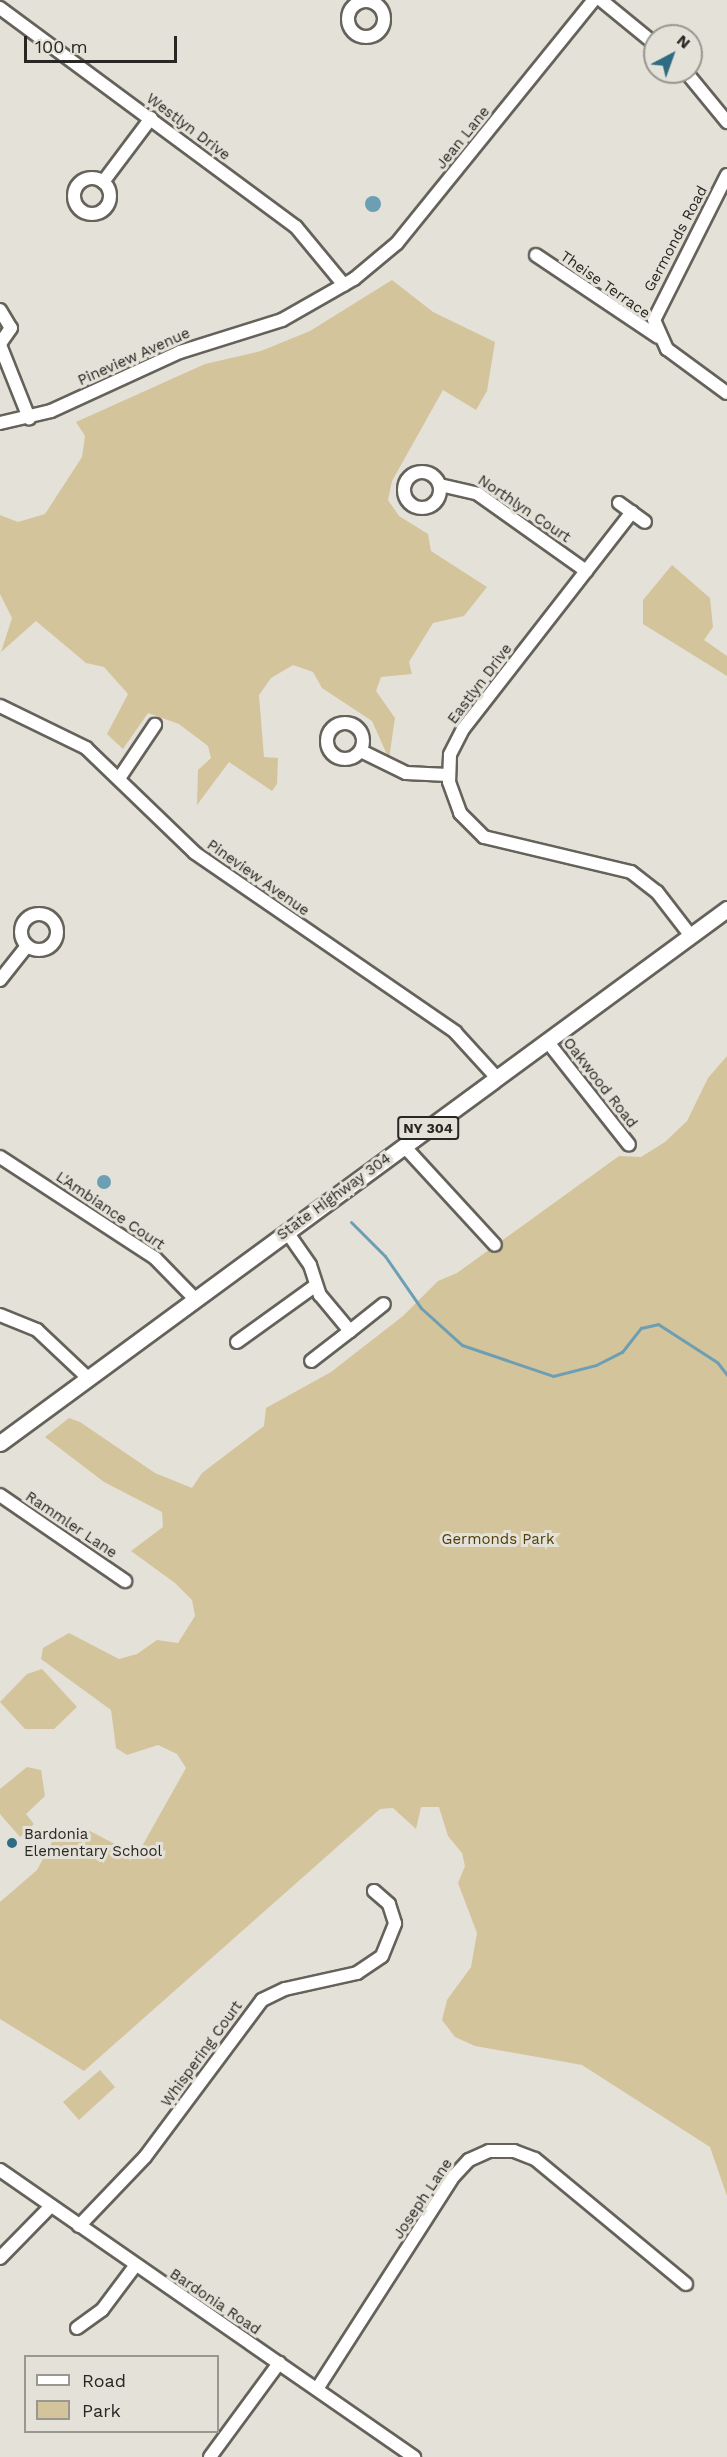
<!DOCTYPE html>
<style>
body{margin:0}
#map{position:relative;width:727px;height:2457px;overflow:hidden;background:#e4e1d8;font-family:"Work Sans",sans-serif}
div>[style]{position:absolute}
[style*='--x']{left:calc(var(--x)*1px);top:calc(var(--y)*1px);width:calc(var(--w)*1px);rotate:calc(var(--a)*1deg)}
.green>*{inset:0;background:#d4c49b}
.water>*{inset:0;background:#6c9eb4}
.round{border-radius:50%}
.stream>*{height:3px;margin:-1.5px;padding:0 1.5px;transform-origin:1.5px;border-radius:1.5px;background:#6c9eb4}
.roads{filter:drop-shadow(2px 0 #65625b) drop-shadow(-2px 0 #65625b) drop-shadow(0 2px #65625b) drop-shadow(0 -2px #65625b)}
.minor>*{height:12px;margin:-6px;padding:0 6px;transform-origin:6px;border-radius:6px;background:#fff}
.minor>.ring{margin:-6px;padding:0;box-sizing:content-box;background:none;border:12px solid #fff;border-radius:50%}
.major>*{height:15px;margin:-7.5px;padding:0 7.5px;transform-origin:7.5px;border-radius:7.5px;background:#fff}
.dots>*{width:16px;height:16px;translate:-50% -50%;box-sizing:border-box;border:3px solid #e4e1d8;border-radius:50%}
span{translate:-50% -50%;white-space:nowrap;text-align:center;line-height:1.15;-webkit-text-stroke:6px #e4e1d8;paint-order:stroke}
.shield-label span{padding:2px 4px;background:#e4e1d8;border:2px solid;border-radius:4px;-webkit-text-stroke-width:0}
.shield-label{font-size:14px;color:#282723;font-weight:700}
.street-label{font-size:15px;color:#282723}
.park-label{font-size:15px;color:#503e04}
.poi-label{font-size:15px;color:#282723}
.left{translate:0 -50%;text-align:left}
.legend{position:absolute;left:24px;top:2355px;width:195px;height:78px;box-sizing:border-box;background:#e4e1d8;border:2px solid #999790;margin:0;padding:8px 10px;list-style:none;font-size:18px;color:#282723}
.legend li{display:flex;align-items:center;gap:12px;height:30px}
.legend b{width:30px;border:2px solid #999790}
.north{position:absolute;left:643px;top:24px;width:60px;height:60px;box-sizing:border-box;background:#e4e1d8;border:2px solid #999790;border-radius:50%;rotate:41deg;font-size:16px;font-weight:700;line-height:24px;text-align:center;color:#282723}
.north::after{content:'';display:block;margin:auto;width:21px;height:27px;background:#2f6b82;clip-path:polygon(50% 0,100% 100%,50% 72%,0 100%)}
.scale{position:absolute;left:24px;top:36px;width:153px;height:27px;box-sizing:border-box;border:3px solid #282723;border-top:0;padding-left:8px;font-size:18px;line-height:21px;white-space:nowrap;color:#282723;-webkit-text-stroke:4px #e4e1d8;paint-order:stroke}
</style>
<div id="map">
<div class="green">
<div style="clip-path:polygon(392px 280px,433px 312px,495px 342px,487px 391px,476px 410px,443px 390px,392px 481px,388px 500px,399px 516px,428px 534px,431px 551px,487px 587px,464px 616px,433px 623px,409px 662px,412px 674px,381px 677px,376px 691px,395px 718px,389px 759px,372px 721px,322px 688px,313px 672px,293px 665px,271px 678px,259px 695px,264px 757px,278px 758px,277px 784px,272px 791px,229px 762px,197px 805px,198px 770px,211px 758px,208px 746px,179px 724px,148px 713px,123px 749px,107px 734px,128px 694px,104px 667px,86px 663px,36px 621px,1px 652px,12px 618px,0 594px,0 515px,18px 522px,45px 514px,82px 457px,85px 436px,76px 422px,205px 364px,261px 351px,310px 331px)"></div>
<div style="clip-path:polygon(672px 565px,710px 598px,713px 627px,704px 640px,727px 656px,727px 676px,643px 624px,643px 600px)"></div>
<div style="clip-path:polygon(727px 1056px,727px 2196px,710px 2147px,582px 2065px,475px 2046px,455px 2037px,442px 2020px,447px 2000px,471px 1967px,477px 1933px,458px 1883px,465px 1866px,462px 1853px,448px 1836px,439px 1807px,421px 1807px,416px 1829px,393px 1808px,380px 1809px,84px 2071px,0 2019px,0 1902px,37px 1870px,52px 1842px,68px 1829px,90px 1831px,128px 1851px,141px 1848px,186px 1768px,177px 1754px,158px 1745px,127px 1755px,116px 1748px,111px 1710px,41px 1659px,43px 1648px,69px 1633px,119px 1659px,137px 1654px,157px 1640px,178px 1643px,195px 1616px,192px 1600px,175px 1583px,131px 1551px,163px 1527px,162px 1512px,104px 1482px,45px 1437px,69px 1418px,80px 1422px,155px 1473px,192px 1488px,202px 1473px,264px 1426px,266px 1408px,331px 1372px,403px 1316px,438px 1281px,457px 1273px,619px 1156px,641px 1157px,665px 1142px,687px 1121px,708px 1078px)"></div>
<div style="clip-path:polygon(42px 1669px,77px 1707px,54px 1729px,25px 1729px,0 1702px,27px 1674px)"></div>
<div style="clip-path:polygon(27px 1767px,41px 1770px,45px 1796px,26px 1814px,34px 1824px,20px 1837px,0 1814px,0 1789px)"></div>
<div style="clip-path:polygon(100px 2070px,115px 2087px,79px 2120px,63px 2102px)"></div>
</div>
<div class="water">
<div class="round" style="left:365px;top:196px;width:16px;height:16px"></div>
<div class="round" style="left:97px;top:1175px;width:14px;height:14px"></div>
</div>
<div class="stream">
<div style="--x:351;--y:1222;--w:48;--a:45"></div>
<div style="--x:385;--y:1256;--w:63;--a:55.3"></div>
<div style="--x:421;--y:1308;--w:55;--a:42.1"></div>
<div style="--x:462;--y:1345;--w:96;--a:18.8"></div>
<div style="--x:553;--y:1376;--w:44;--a:-14.3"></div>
<div style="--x:596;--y:1365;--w:29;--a:-27"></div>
<div style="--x:622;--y:1352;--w:31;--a:-52"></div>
<div style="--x:641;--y:1328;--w:17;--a:-13"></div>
<div style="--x:658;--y:1324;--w:70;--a:32.8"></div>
<div style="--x:717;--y:1362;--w:16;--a:52"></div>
</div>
<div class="roads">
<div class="minor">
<div style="--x:601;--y:0;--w:70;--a:39.2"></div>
<div class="ring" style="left:348px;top:1px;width:24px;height:24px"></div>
<div style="--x:0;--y:8;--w:368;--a:36.5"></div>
<div style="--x:296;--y:227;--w:75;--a:50.4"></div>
<div style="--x:686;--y:72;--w:65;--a:50.6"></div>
<div style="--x:727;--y:175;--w:162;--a:116.7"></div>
<div style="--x:654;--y:320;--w:32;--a:66"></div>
<div style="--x:667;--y:349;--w:74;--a:36.3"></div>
<div class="ring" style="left:74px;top:178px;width:24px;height:24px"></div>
<div style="--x:103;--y:182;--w:80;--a:-53.1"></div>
<div style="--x:536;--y:255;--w:147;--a:33.9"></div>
<div style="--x:0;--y:310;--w:21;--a:59"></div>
<div style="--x:11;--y:328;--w:19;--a:125"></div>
<div style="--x:0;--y:345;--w:79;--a:68.3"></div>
<div style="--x:0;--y:423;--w:52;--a:-13.2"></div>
<div style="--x:51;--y:411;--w:142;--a:-24.6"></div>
<div style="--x:180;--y:352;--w:107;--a:-17.4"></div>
<div style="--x:282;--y:320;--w:83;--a:-29.7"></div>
<div style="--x:354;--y:279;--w:56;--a:-39.9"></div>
<div style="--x:397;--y:243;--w:313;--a:-51"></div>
<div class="ring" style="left:404px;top:472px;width:24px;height:24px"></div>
<div style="--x:440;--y:485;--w:39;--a:13"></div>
<div style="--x:478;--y:494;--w:133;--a:35.5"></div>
<div style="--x:619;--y:503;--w:32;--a:36"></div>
<div style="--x:632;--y:512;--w:275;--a:127.9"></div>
<div style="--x:463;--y:729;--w:29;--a:117"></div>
<div style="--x:450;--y:755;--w:27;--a:92"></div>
<div style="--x:449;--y:782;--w:33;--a:70"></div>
<div style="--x:460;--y:813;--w:34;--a:45"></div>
<div style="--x:484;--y:837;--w:151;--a:13.4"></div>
<div style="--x:631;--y:872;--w:33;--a:38"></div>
<div style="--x:657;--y:892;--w:56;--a:52.3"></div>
<div style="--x:0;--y:706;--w:96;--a:26"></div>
<div style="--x:86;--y:748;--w:151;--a:43.9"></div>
<div style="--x:195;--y:853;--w:316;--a:34.5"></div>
<div style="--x:455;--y:1032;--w:62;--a:47.6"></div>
<div class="ring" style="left:327px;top:723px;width:24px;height:24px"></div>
<div style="--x:361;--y:751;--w:50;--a:26.1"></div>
<div style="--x:406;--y:773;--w:42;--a:2.7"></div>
<div style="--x:120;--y:777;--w:63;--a:-56.1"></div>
<div class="ring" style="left:21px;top:914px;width:24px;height:24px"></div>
<div style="--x:0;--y:980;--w:43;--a:-51.5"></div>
<div style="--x:547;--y:1041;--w:132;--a:51.7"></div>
<div style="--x:404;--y:1146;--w:134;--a:47.4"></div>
<div style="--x:0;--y:1157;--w:185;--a:33.1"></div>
<div style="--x:155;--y:1258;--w:57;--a:45.7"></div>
<div style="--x:287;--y:1232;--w:40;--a:55.1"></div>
<div style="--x:310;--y:1265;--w:32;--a:72"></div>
<div style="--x:320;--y:1295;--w:47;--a:50.2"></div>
<div style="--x:350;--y:1331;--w:49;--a:142.4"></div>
<div style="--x:0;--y:1315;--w:40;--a:22"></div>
<div style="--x:37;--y:1330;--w:70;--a:43.3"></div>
<div style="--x:350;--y:1331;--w:43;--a:-38.5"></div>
<div style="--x:237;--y:1342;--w:96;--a:-35.7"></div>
<div style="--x:0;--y:1495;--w:152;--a:34.5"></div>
<div style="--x:0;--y:2170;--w:504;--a:34.73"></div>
<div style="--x:79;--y:2226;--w:95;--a:-46.3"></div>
<div style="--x:145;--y:2157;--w:196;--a:-53.3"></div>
<div style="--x:262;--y:2000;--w:25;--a:-26"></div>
<div style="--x:285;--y:1989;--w:74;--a:-12.5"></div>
<div style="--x:357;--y:1973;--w:30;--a:-34"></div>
<div style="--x:382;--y:1956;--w:35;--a:-68"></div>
<div style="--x:395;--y:1923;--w:20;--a:-108"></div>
<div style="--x:389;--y:1904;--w:20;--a:-139"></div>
<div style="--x:0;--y:2258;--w:73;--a:-45.6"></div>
<div style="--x:77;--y:2328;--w:31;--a:-36"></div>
<div style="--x:102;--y:2310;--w:55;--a:-53.1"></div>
<div style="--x:317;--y:2389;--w:253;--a:-57.3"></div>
<div style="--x:454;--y:2176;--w:22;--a:-47"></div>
<div style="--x:469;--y:2160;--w:22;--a:-24"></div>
<div style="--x:489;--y:2151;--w:25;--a:0"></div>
<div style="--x:514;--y:2151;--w:22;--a:21"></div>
<div style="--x:535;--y:2159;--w:196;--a:39.6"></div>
<div style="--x:210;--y:2457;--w:117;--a:-53.7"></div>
</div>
<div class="major">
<div style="--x:0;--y:1443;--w:902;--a:-36.3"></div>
</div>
</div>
<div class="dots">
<div style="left:12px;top:1843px;background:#2f6b82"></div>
</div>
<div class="shield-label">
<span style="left:428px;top:1128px">NY 304</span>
</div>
<div class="street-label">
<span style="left:188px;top:127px;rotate:37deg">Westlyn Drive</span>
<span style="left:463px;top:138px;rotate:-51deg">Jean Lane</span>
<span style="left:676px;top:239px;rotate:-62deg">Germonds Road</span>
<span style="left:605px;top:285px;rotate:35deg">Theise Terrace</span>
<span style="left:134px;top:357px;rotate:-24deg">Pineview Avenue</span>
<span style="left:524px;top:509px;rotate:34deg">Northlyn Court</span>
<span style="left:480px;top:684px;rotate:-53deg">Eastlyn Drive</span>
<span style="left:258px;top:878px;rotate:35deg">Pineview Avenue</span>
<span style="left:600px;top:1083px;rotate:52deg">Oakwood Road</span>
<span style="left:334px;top:1197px;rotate:-36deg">State Highway 304</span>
<span style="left:110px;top:1211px;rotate:34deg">L'Ambiance Court</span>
<span style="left:71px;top:1525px;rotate:34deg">Rammler Lane</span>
<span style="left:202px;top:2054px;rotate:-54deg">Whispering Court</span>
<span style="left:423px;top:2199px;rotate:-56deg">Joseph Lane</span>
<span style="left:215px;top:2302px;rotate:34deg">Bardonia Road</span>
</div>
<div class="park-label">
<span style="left:498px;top:1540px">Germonds Park</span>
</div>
<div class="poi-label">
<span class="left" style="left:24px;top:1843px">Bardonia<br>Elementary School</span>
</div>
<ul class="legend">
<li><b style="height:8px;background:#fff"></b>Road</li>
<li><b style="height:16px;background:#d4c49b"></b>Park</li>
</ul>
<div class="north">N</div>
<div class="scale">100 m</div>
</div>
